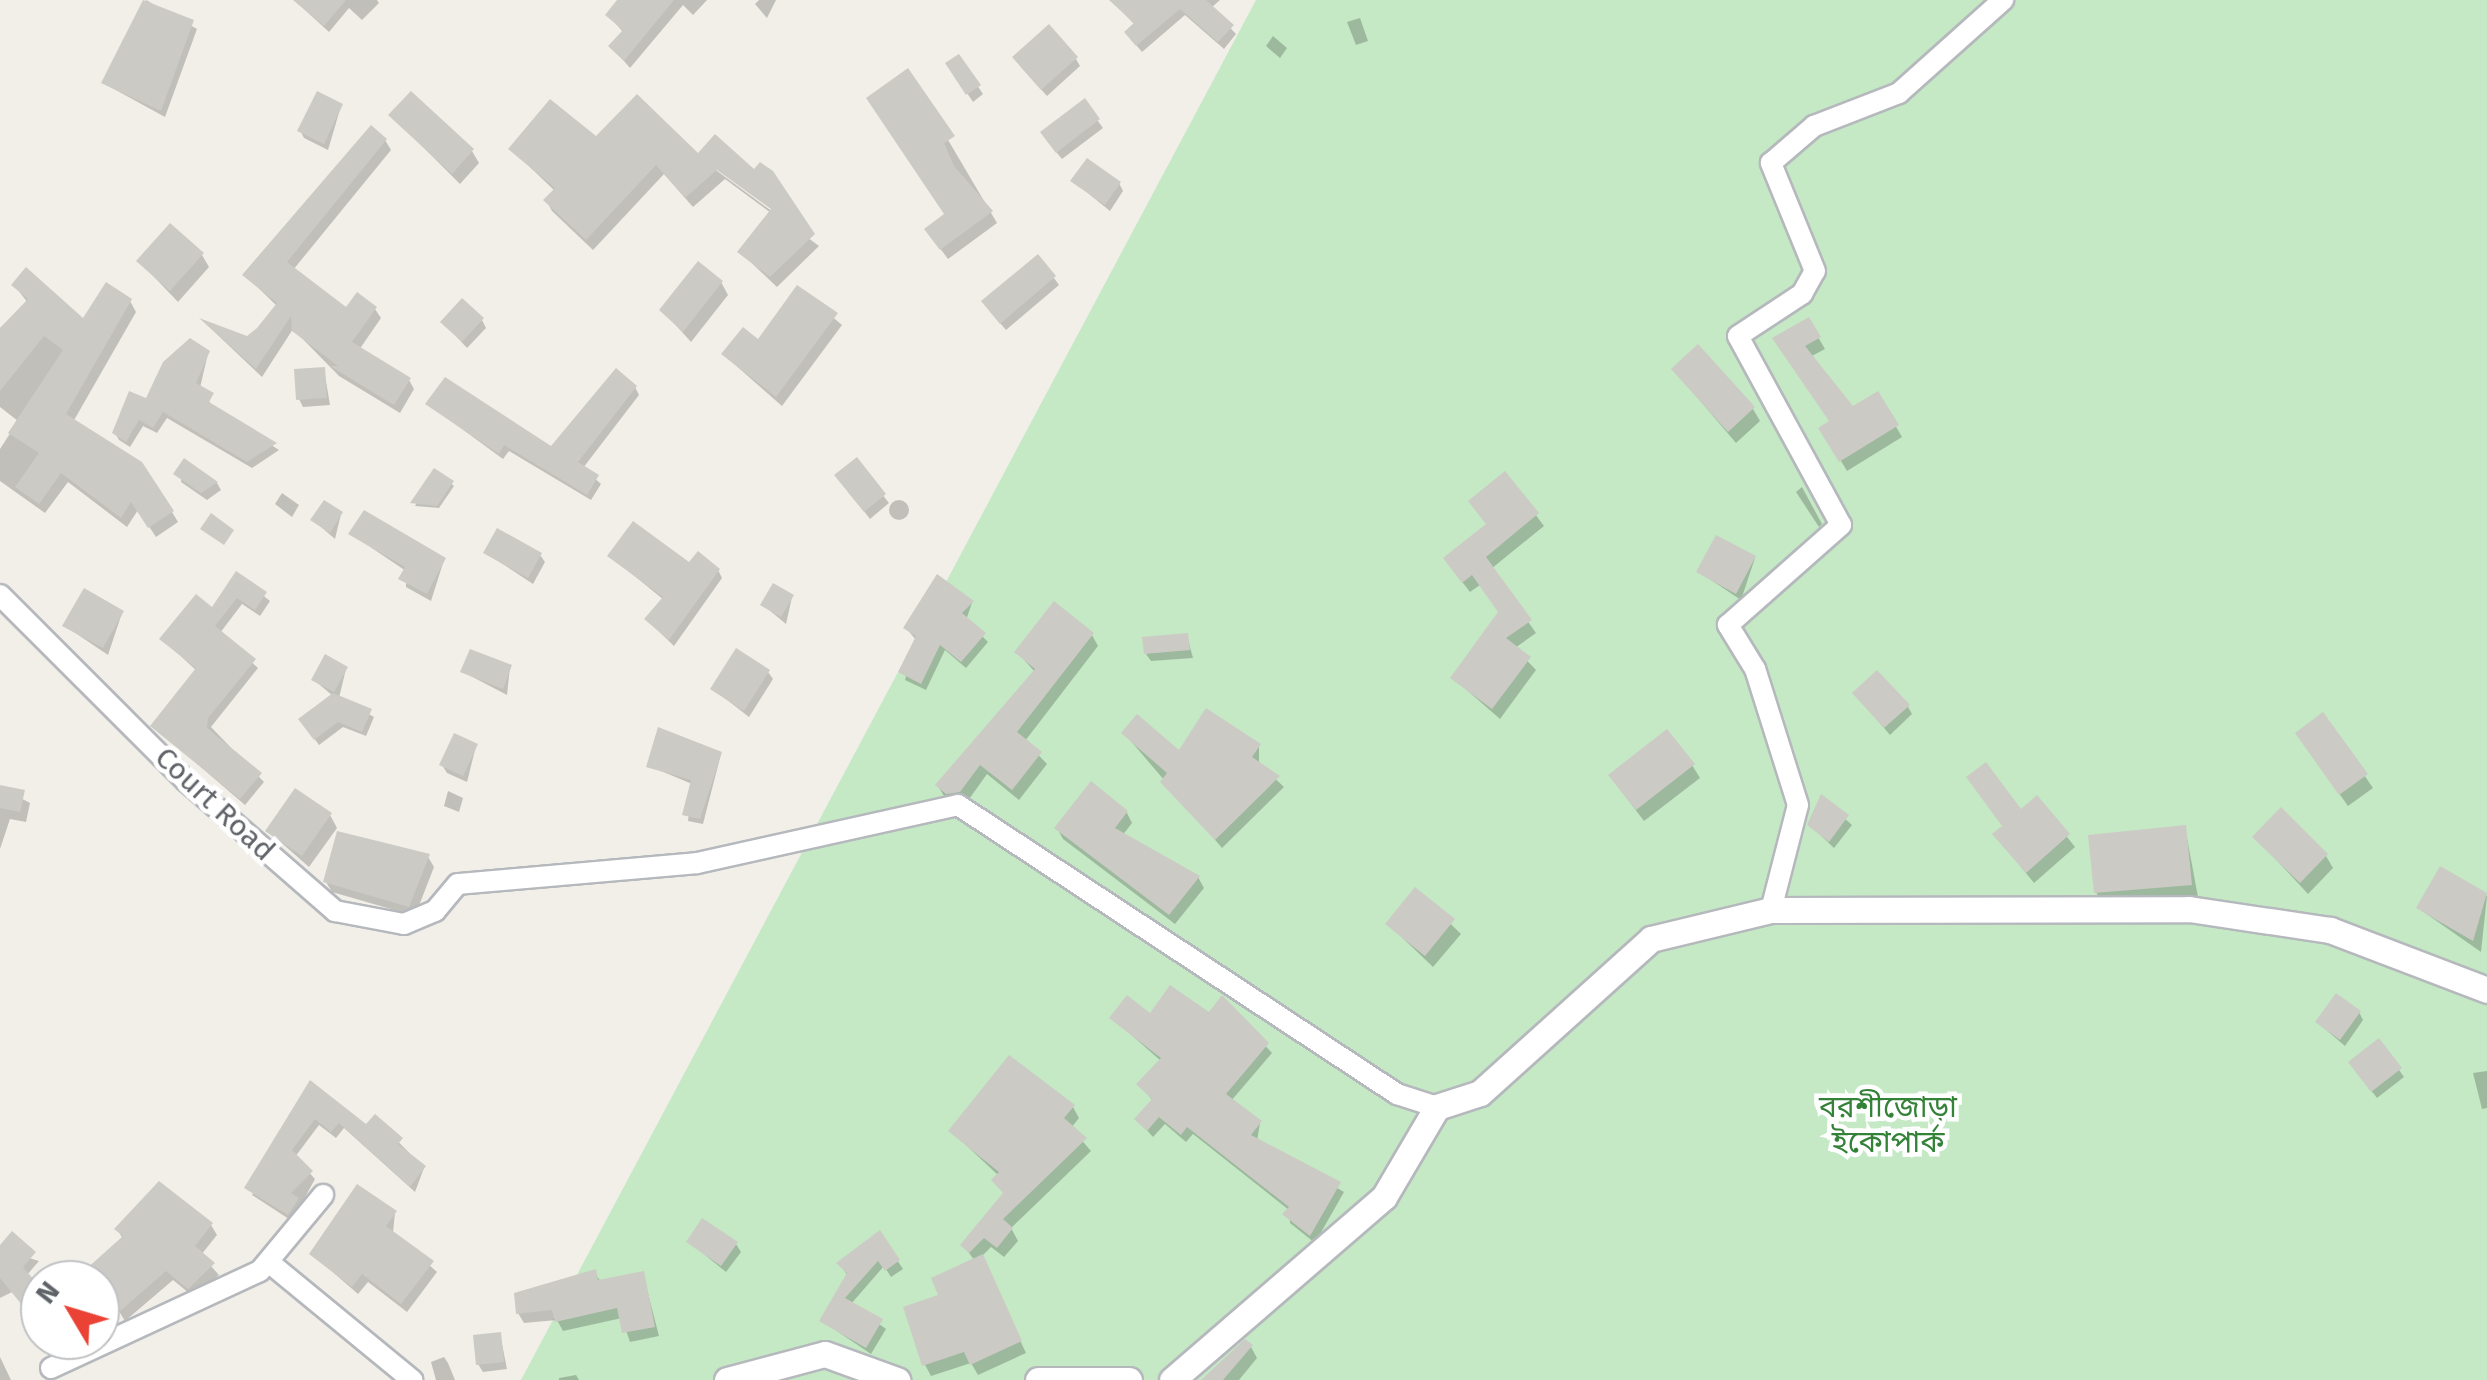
<!DOCTYPE html>
<meta charset="utf-8">
<style>
body{margin:0}
#map{position:relative;width:2487px;height:1380px;overflow:hidden;background:#f1efe8;font-family:"Fira Sans","Noto Sans Bengali",sans-serif}
div>[style]{position:absolute}
[style*='--x']{left:calc(var(--x)*1px);top:calc(var(--y)*1px);width:calc(var(--w)*1px);rotate:calc(var(--a)*1deg)}
.green>*{inset:0;background:#c5e8c5}
.shadow>*{inset:0;background:#0003}
.round{border-radius:50%}
.building>*{inset:0;background:#cccac5}
.roads{filter:drop-shadow(2px 0 #b5b8bc) drop-shadow(-2px 0 #b5b8bc) drop-shadow(0 2px #b5b8bc) drop-shadow(0 -2px #b5b8bc)}
.minor>*{height:20px;margin:-10px;padding:0 10px;transform-origin:10px;border-radius:10px;background:#fff}
.tertiary>*{height:25px;margin:-12.5px;padding:0 12.5px;transform-origin:12.5px;border-radius:12.5px;background:#fff}
span{translate:-50% -50%;white-space:nowrap;text-align:center;line-height:1.15;-webkit-text-stroke:9px #fff;paint-order:stroke}
.street-label{font-size:30px;color:#5f6368}
.park-label{font-size:30px;color:#348238}
.north{position:absolute;left:20px;top:1260px;width:100px;height:100px;box-sizing:border-box;background:#fff;border:2px solid #bfc1c3;border-radius:50%;rotate:308deg;font-size:28px;font-weight:700;line-height:40px;text-align:center;color:#5f6368}
.north::after{content:'';display:block;margin:auto;width:35px;height:45px;background:#ea4335;clip-path:polygon(50% 0,100% 100%,50% 72%,0 100%)}
</style>
<div id="map">
<div class="green">
<div style="clip-path:polygon(1256px 0,2487px 0,2487px 1380px,521px 1380px)"></div>
</div>
<div class="shadow">
<div style="clip-path:polygon(146px 0,197px 29px,165px 117px,103px 83px)"></div>
<div style="clip-path:polygon(294px 0,377px 0,379px 3px,362px 20px,349px 8px,329px 32px)"></div>
<div style="clip-path:polygon(618px 0,707px 0,693px 15px,683px 5px,630px 68px,611px 46px,624px 33px,608px 15px)"></div>
<div style="clip-path:polygon(776px 0,767px 18px,755px 4px,759px 0)"></div>
<div style="clip-path:polygon(1111px 0,1220px 0,1211px 8px,1236px 34px,1224px 49px,1185px 15px,1142px 52px,1132px 40px,1135px 25px)"></div>
<div style="clip-path:polygon(1360px 18px,1368px 41px,1356px 45px,1347px 22px)"></div>
<div style="clip-path:polygon(1273px 36px,1287px 48px,1280px 58px,1266px 46px)"></div>
<div style="clip-path:polygon(958px 57px,983px 94px,973px 102px,948px 64px)"></div>
<div style="clip-path:polygon(1076px 59px,1080px 66px,1047px 96px,1020px 66px)"></div>
<div style="clip-path:polygon(908px 72px,997px 223px,948px 259px,934px 240px,947px 215px)"></div>
<div style="clip-path:polygon(1084px 102px,1103px 128px,1062px 159px,1047px 141px)"></div>
<div style="clip-path:polygon(341px 106px,328px 150px,304px 138px,300px 130px)"></div>
<div style="clip-path:polygon(392px 116px,472px 151px,479px 163px,460px 184px)"></div>
<div style="clip-path:polygon(385px 140px,391px 150px,293px 270px,346px 311px,375px 309px,381px 318px,359px 350px,409px 380px,414px 389px,400px 413px,339px 376px,293px 329px,262px 377px,205px 323px,247px 338px,259px 330px,277px 306px,245px 275px)"></div>
<div style="clip-path:polygon(596px 140px,698px 157px,819px 246px,777px 287px,740px 252px,771px 213px,725px 179px,693px 207px,664px 174px,593px 250px,552px 211px,546px 200px,555px 191px,511px 149px)"></div>
<div style="clip-path:polygon(1073px 181px,1119px 183px,1123px 191px,1110px 211px)"></div>
<div style="clip-path:polygon(202px 255px,209px 267px,178px 302px,139px 261px)"></div>
<div style="clip-path:polygon(1054px 278px,1059px 285px,1006px 330px,989px 310px)"></div>
<div style="clip-path:polygon(721px 282px,728px 295px,691px 342px,662px 310px)"></div>
<div style="clip-path:polygon(14px 285px,84px 321px,130px 301px,136px 312px,73px 422px,172px 512px,178px 522px,156px 537px,138px 510px,127px 527px,68px 482px,45px 513px,0 481px,0 449px,18px 421px,0 407px,0 328px,28px 303px)"></div>
<div style="clip-path:polygon(798px 288px,842px 325px,782px 406px,724px 355px,759px 342px)"></div>
<div style="clip-path:polygon(482px 320px,486px 328px,467px 348px,443px 322px)"></div>
<div style="clip-path:polygon(1808px 320px,1825px 349px,1810px 357px,1852px 409px,1877px 394px,1902px 437px,1847px 471px,1822px 429px,1832px 422px,1782px 349px)"></div>
<div style="clip-path:polygon(208px 353px,200px 388px,213px 407px,279px 450px,252px 468px,167px 418px,157px 433px,143px 426px,130px 447px,119px 440px,115px 433px)"></div>
<div style="clip-path:polygon(324px 369px,330px 405px,303px 407px,299px 399px)"></div>
<div style="clip-path:polygon(1674px 370px,1753px 409px,1760px 421px,1736px 443px)"></div>
<div style="clip-path:polygon(635px 387px,639px 395px,583px 468px,601px 484px,591px 500px,509px 451px,503px 459px,428px 404px,551px 449px)"></div>
<div style="clip-path:polygon(856px 461px,889px 503px,870px 519px,842px 483px)"></div>
<div style="clip-path:polygon(184px 462px,217px 483px,221px 490px,207px 500px,181px 482px)"></div>
<div style="clip-path:polygon(435px 471px,454px 486px,439px 508px,415px 506px)"></div>
<div style="clip-path:polygon(1505px 474px,1544px 526px,1491px 569px,1536px 633px,1515px 648px,1536px 670px,1500px 719px,1453px 678px,1500px 613px,1480px 585px,1470px 592px,1453px 570px,1488px 526px)"></div>
<div style="clip-path:polygon(1802px 487px,1822px 524px,1819px 527px,1796px 492px)"></div>
<div style="clip-path:polygon(282px 493px,299px 505px,292px 517px,275px 504px)"></div>
<div class="round" style="left:889px;top:500px;width:20px;height:20px"></div>
<div style="clip-path:polygon(341px 514px,335px 539px,313px 520px)"></div>
<div style="clip-path:polygon(351px 534px,444px 560px,431px 601px,406px 587px,406px 571px)"></div>
<div style="clip-path:polygon(486px 553px,540px 555px,545px 562px,533px 584px)"></div>
<div style="clip-path:polygon(610px 556px,718px 570px,722px 578px,674px 646px,647px 620px,664px 600px)"></div>
<div style="clip-path:polygon(1755px 558px,1741px 600px,1699px 572px)"></div>
<div style="clip-path:polygon(236px 574px,270px 601px,260px 616px,242px 604px,220px 633px,258px 668px,211px 727px,264px 782px,245px 805px,153px 726px,197px 671px,162px 639px,213px 611px)"></div>
<div style="clip-path:polygon(792px 597px,786px 624px,763px 605px)"></div>
<div style="clip-path:polygon(972px 603px,966px 620px,988px 642px,966px 668px,945px 650px,926px 690px,905px 680px,916px 640px,906px 628px)"></div>
<div style="clip-path:polygon(122px 613px,108px 655px,65px 626px)"></div>
<div style="clip-path:polygon(1092px 635px,1098px 646px,1025px 741px,1047px 764px,1019px 800px,987px 774px,967px 802px,944px 796px,938px 786px,1035px 672px,1017px 652px)"></div>
<div style="clip-path:polygon(1187px 636px,1193px 658px,1151px 661px,1146px 654px)"></div>
<div style="clip-path:polygon(510px 667px,507px 695px,463px 672px)"></div>
<div style="clip-path:polygon(346px 669px,339px 698px,374px 717px,366px 736px,343px 727px,319px 745px,305px 726px,333px 696px,314px 680px)"></div>
<div style="clip-path:polygon(768px 672px,773px 679px,749px 717px,713px 689px)"></div>
<div style="clip-path:polygon(1855px 694px,1908px 707px,1912px 714px,1890px 735px)"></div>
<div style="clip-path:polygon(2323px 715px,2373px 788px,2348px 806px,2305px 746px)"></div>
<div style="clip-path:polygon(1124px 733px,1180px 754px,1259px 746px,1259px 764px,1284px 787px,1222px 848px)"></div>
<div style="clip-path:polygon(476px 746px,467px 782px,447px 773px,442px 765px)"></div>
<div style="clip-path:polygon(721px 754px,703px 824px,688px 821px,692px 784px,649px 766px)"></div>
<div style="clip-path:polygon(1692px 765px,1700px 778px,1644px 821px,1619px 788px)"></div>
<div style="clip-path:polygon(1092px 785px,1127px 813px,1132px 823px,1122px 836px,1198px 877px,1204px 888px,1175px 924px,1063px 839px,1057px 828px)"></div>
<div style="clip-path:polygon(0 787px,30px 803px,26px 822px,10px 819px,0 849px)"></div>
<div style="clip-path:polygon(448px 791px,463px 798px,459px 812px,444px 806px)"></div>
<div style="clip-path:polygon(1822px 798px,1852px 825px,1834px 848px,1810px 825px)"></div>
<div style="clip-path:polygon(2037px 799px,2075px 847px,2034px 883px,1995px 835px)"></div>
<div style="clip-path:polygon(330px 815px,337px 828px,309px 867px,268px 831px)"></div>
<div style="clip-path:polygon(2185px 827px,2198px 897px,2103px 905px,2096px 892px)"></div>
<div style="clip-path:polygon(2255px 837px,2326px 856px,2333px 868px,2308px 894px)"></div>
<div style="clip-path:polygon(428px 857px,434px 867px,415px 916px,332px 892px,326px 882px)"></div>
<div style="clip-path:polygon(2441px 869px,2487px 896px,2481px 952px,2418px 908px)"></div>
<div style="clip-path:polygon(1416px 890px,1461px 934px,1433px 967px,1388px 924px)"></div>
<div style="clip-path:polygon(1223px 999px,1272px 1053px,1231px 1101px,1260px 1123px,1257px 1141px,1344px 1192px,1315px 1243px,1290px 1223px,1289px 1210px,1193px 1134px,1186px 1142px,1165px 1124px,1153px 1137px,1137px 1119px,1153px 1101px,1139px 1084px,1161px 1061px,1112px 1018px,1209px 1016px)"></div>
<div style="clip-path:polygon(2359px 1012px,2363px 1020px,2345px 1046px,2318px 1023px)"></div>
<div style="clip-path:polygon(2379px 1042px,2404px 1077px,2377px 1098px,2356px 1071px)"></div>
<div style="clip-path:polygon(2487px 1071px,2487px 1108px,2482px 1109px,2473px 1073px)"></div>
<div style="clip-path:polygon(311px 1084px,367px 1128px,375px 1118px,424px 1168px,415px 1192px,344px 1128px,336px 1138px,319px 1125px,295px 1157px,315px 1179px,292px 1221px,252px 1195px)"></div>
<div style="clip-path:polygon(1073px 1107px,1079px 1118px,1071px 1128px,1091px 1151px,1011px 1228px,1018px 1241px,1004px 1257px,991px 1247px,981px 1257px,1026px 1353px,978px 1375px,971px 1363px,931px 1376px,925px 1365px,942px 1296px,975px 1261px,963px 1245px,1004px 1195px,999px 1176px,951px 1131px)"></div>
<div style="clip-path:polygon(395px 1212px,393px 1233px,437px 1272px,407px 1312px,368px 1282px,358px 1294px,312px 1254px)"></div>
<div style="clip-path:polygon(211px 1225px,217px 1235px,201px 1255px,219px 1275px,195px 1298px,173px 1280px,125px 1321px,100px 1280px,90px 1280px,123px 1239px,117px 1229px)"></div>
<div style="clip-path:polygon(879px 1233px,903px 1269px,891px 1277px,884px 1266px,851px 1304px,886px 1329px,871px 1354px,822px 1321px,848px 1276px,839px 1263px)"></div>
<div style="clip-path:polygon(689px 1242px,736px 1244px,741px 1252px,726px 1272px)"></div>
<div style="clip-path:polygon(0 1249px,39px 1261px,27px 1275px,40px 1291px,40px 1326px,12px 1292px,0 1298px)"></div>
<div style="clip-path:polygon(594px 1272px,601px 1282px,643px 1274px,659px 1336px,630px 1342px,622px 1318px,563px 1331px,557px 1320px,524px 1323px,518px 1313px)"></div>
<div style="clip-path:polygon(500px 1334px,507px 1369px,483px 1372px,478px 1364px)"></div>
<div style="clip-path:polygon(52px 1340px,74px 1340px,61px 1351px)"></div>
<div style="clip-path:polygon(1251px 1347px,1257px 1358px,1239px 1380px,1213px 1380px)"></div>
<div style="clip-path:polygon(0 1357px,11px 1380px,0 1380px)"></div>
<div style="clip-path:polygon(444px 1357px,448px 1363px,455px 1380px,436px 1380px,431px 1362px)"></div>
<div style="clip-path:polygon(576px 1375px,579px 1380px,559px 1380px,559px 1378px)"></div>
</div>
<div class="building">
<div style="clip-path:polygon(143px 0,194px 20px,161px 111px,101px 83px)"></div>
<div style="clip-path:polygon(293px 0,346px 0,324px 26px)"></div>
<div style="clip-path:polygon(617px 0,674px 0,624px 61px,608px 46px,623px 30px,605px 15px)"></div>
<div style="clip-path:polygon(1109px 0,1206px 0,1234px 25px,1218px 42px,1180px 9px,1136px 46px,1124px 32px,1134px 23px)"></div>
<div style="clip-path:polygon(1049px 24px,1078px 57px,1041px 90px,1012px 57px)"></div>
<div style="clip-path:polygon(959px 54px,981px 85px,966px 95px,945px 63px)"></div>
<div style="clip-path:polygon(908px 68px,955px 136px,944px 143px,954px 166px,993px 211px,940px 250px,924px 229px,944px 214px,866px 98px)"></div>
<div style="clip-path:polygon(317px 91px,343px 104px,324px 144px,297px 131px)"></div>
<div style="clip-path:polygon(411px 91px,474px 149px,452px 174px,388px 115px)"></div>
<div style="clip-path:polygon(637px 94px,698px 153px,715px 134px,754px 169px,760px 162px,773px 171px,815px 234px,770px 277px,737px 252px,771px 209px,717px 170px,685px 198px,656px 165px,586px 240px,543px 200px,555px 188px,508px 149px,550px 99px,596px 136px)"></div>
<div style="clip-path:polygon(1085px 98px,1100px 119px,1056px 153px,1040px 132px)"></div>
<div style="clip-path:polygon(371px 125px,387px 139px,287px 262px,346px 307px,357px 292px,377px 307px,352px 342px,411px 378px,394px 405px,330px 366px,338px 366px,292px 331px,291px 316px,256px 369px,199px 318px,247px 336px,257px 328px,277px 303px,242px 275px)"></div>
<div style="clip-path:polygon(1087px 158px,1121px 182px,1105px 205px,1070px 181px)"></div>
<div style="clip-path:polygon(170px 223px,204px 253px,170px 291px,136px 261px)"></div>
<div style="clip-path:polygon(1038px 254px,1056px 276px,1000px 324px,981px 301px)"></div>
<div style="clip-path:polygon(698px 261px,723px 281px,683px 332px,659px 310px)"></div>
<div style="clip-path:polygon(26px 267px,83px 318px,106px 282px,132px 299px,66px 414px,142px 462px,174px 511px,148px 528px,131px 502px,121px 518px,61px 473px,39px 504px,15px 487px,39px 453px,8px 433px,63px 350px,44px 336px,0 391px,0 328px,28px 299px,11px 285px)"></div>
<div style="clip-path:polygon(797px 285px,838px 313px,776px 397px,721px 354px,743px 327px,758px 339px)"></div>
<div style="clip-path:polygon(462px 298px,484px 318px,462px 342px,440px 322px)"></div>
<div style="clip-path:polygon(1809px 317px,1821px 337px,1805px 346px,1853px 406px,1878px 391px,1899px 425px,1839px 462px,1818px 428px,1829px 421px,1772px 338px)"></div>
<div style="clip-path:polygon(190px 338px,210px 351px,196px 383px,214px 393px,209px 402px,277px 443px,247px 462px,163px 412px,153px 428px,139px 420px,126px 442px,112px 433px,129px 391px,146px 398px,163px 362px)"></div>
<div style="clip-path:polygon(1698px 344px,1755px 407px,1728px 432px,1671px 369px)"></div>
<div style="clip-path:polygon(325px 367px,327px 398px,296px 400px,294px 369px)"></div>
<div style="clip-path:polygon(616px 368px,637px 386px,578px 462px,599px 475px,587px 495px,504px 445px,499px 454px,425px 404px,445px 377px,551px 446px)"></div>
<div style="clip-path:polygon(857px 457px,886px 494px,864px 512px,834px 475px)"></div>
<div style="clip-path:polygon(184px 458px,218px 482px,201px 493px,173px 474px)"></div>
<div style="clip-path:polygon(434px 468px,454px 481px,437px 506px,410px 503px)"></div>
<div style="clip-path:polygon(1505px 471px,1539px 513px,1486px 557px,1532px 620px,1506px 638px,1531px 657px,1492px 709px,1450px 678px,1498px 612px,1472px 575px,1462px 583px,1443px 558px,1486px 524px,1468px 501px)"></div>
<div style="clip-path:polygon(324px 500px,343px 512px,330px 533px,310px 520px)"></div>
<div style="clip-path:polygon(364px 510px,446px 558px,427px 594px,398px 579px,405px 567px,348px 534px)"></div>
<div style="clip-path:polygon(211px 513px,234px 530px,224px 545px,200px 529px)"></div>
<div style="clip-path:polygon(633px 521px,689px 562px,698px 551px,720px 569px,669px 640px,644px 619px,663px 597px,607px 556px)"></div>
<div style="clip-path:polygon(497px 528px,542px 553px,528px 578px,483px 553px)"></div>
<div style="clip-path:polygon(1716px 535px,1756px 556px,1736px 594px,1696px 572px)"></div>
<div style="clip-path:polygon(236px 571px,267px 592px,255px 610px,237px 598px,215px 626px,256px 659px,208px 718px,207px 728px,262px 773px,240px 799px,150px 726px,196px 668px,159px 639px,196px 594px,212px 607px)"></div>
<div style="clip-path:polygon(937px 574px,974px 601px,962px 613px,986px 633px,961px 662px,940px 645px,921px 684px,898px 672px,916px 636px,903px 628px)"></div>
<div style="clip-path:polygon(773px 583px,794px 595px,781px 617px,760px 605px)"></div>
<div style="clip-path:polygon(84px 588px,124px 611px,103px 648px,62px 626px)"></div>
<div style="clip-path:polygon(1054px 601px,1094px 633px,1017px 732px,1042px 752px,1012px 790px,980px 765px,960px 792px,946px 794px,935px 785px,1035px 669px,1014px 652px)"></div>
<div style="clip-path:polygon(1188px 633px,1190px 650px,1144px 654px,1142px 637px)"></div>
<div style="clip-path:polygon(736px 648px,770px 670px,744px 711px,710px 689px)"></div>
<div style="clip-path:polygon(470px 649px,512px 665px,503px 689px,460px 672px)"></div>
<div style="clip-path:polygon(325px 654px,348px 667px,334px 692px,311px 680px)"></div>
<div style="clip-path:polygon(1877px 670px,1910px 705px,1884px 728px,1852px 693px)"></div>
<div style="clip-path:polygon(333px 693px,372px 709px,362px 732px,338px 722px,314px 740px,298px 719px)"></div>
<div style="clip-path:polygon(1206px 708px,1261px 744px,1252px 757px,1280px 776px,1215px 840px,1160px 782px,1167px 773px,1121px 733px,1137px 714px,1179px 750px)"></div>
<div style="clip-path:polygon(2323px 712px,2368px 774px,2339px 795px,2295px 733px)"></div>
<div style="clip-path:polygon(658px 727px,722px 752px,700px 819px,682px 815px,691px 780px,646px 767px)"></div>
<div style="clip-path:polygon(1667px 729px,1695px 764px,1636px 810px,1608px 775px)"></div>
<div style="clip-path:polygon(454px 733px,478px 744px,463px 776px,439px 765px)"></div>
<div style="clip-path:polygon(1986px 762px,2021px 809px,2037px 795px,2070px 834px,2026px 873px,1992px 834px,2002px 826px,1966px 777px)"></div>
<div style="clip-path:polygon(1091px 781px,1128px 811px,1115px 828px,1200px 876px,1169px 915px,1054px 828px)"></div>
<div style="clip-path:polygon(0 785px,25px 790px,20px 812px,0 808px)"></div>
<div style="clip-path:polygon(295px 788px,332px 813px,302px 856px,265px 831px)"></div>
<div style="clip-path:polygon(1821px 794px,1849px 815px,1829px 842px,1807px 825px)"></div>
<div style="clip-path:polygon(2281px 807px,2328px 854px,2300px 883px,2252px 837px)"></div>
<div style="clip-path:polygon(2186px 825px,2192px 885px,2094px 893px,2088px 835px)"></div>
<div style="clip-path:polygon(337px 831px,430px 854px,409px 907px,323px 882px)"></div>
<div style="clip-path:polygon(2440px 866px,2487px 893px,2473px 941px,2416px 908px)"></div>
<div style="clip-path:polygon(1415px 887px,1455px 919px,1425px 956px,1385px 924px)"></div>
<div style="clip-path:polygon(1170px 985px,1209px 1012px,1222px 995px,1269px 1043px,1226px 1094px,1262px 1121px,1251px 1135px,1341px 1182px,1310px 1236px,1282px 1214px,1289px 1207px,1187px 1127px,1181px 1135px,1159px 1117px,1147px 1131px,1134px 1119px,1152px 1099px,1136px 1084px,1161px 1058px,1109px 1018px,1127px 995px,1150px 1013px)"></div>
<div style="clip-path:polygon(2336px 993px,2361px 1011px,2340px 1040px,2315px 1022px)"></div>
<div style="clip-path:polygon(2379px 1038px,2402px 1068px,2371px 1092px,2348px 1062px)"></div>
<div style="clip-path:polygon(1009px 1055px,1075px 1105px,1064px 1118px,1087px 1138px,1003px 1219px,1013px 1228px,997px 1248px,984px 1238px,969px 1253px,960px 1245px,1003px 1193px,991px 1180px,999px 1172px,948px 1131px)"></div>
<div style="clip-path:polygon(310px 1080px,366px 1124px,375px 1114px,403px 1138px,398px 1144px,426px 1166px,410px 1187px,339px 1123px,331px 1132px,315px 1119px,292px 1150px,313px 1171px,291px 1193px,299px 1198px,288px 1215px,244px 1188px)"></div>
<div style="clip-path:polygon(159px 1181px,213px 1223px,195px 1246px,215px 1263px,188px 1289px,166px 1271px,118px 1313px,100px 1280px,74px 1280px,123px 1236px,114px 1229px)"></div>
<div style="clip-path:polygon(357px 1184px,397px 1211px,386px 1226px,434px 1261px,401px 1304px,362px 1274px,352px 1287px,309px 1254px)"></div>
<div style="clip-path:polygon(702px 1218px,738px 1242px,721px 1266px,686px 1242px)"></div>
<div style="clip-path:polygon(880px 1230px,900px 1260px,885px 1271px,878px 1261px,845px 1298px,883px 1319px,866px 1348px,819px 1321px,847px 1273px,836px 1263px)"></div>
<div style="clip-path:polygon(12px 1231px,36px 1252px,23px 1267px,40px 1287px,40px 1327px,0 1278px,0 1245px)"></div>
<div style="clip-path:polygon(983px 1254px,1022px 1341px,970px 1365px,964px 1352px,922px 1366px,903px 1307px,938px 1295px,931px 1278px)"></div>
<div style="clip-path:polygon(596px 1269px,598px 1280px,644px 1271px,655px 1327px,622px 1333px,617px 1308px,555px 1322px,552px 1310px,516px 1314px,514px 1293px)"></div>
<div style="clip-path:polygon(501px 1332px,504px 1362px,476px 1365px,473px 1335px)"></div>
<div style="clip-path:polygon(1245px 1339px,1253px 1345px,1223px 1380px,1201px 1380px)"></div>
</div>
<div class="roads">
<div class="minor">
<div style="--x:0;--y:595;--w:263;--a:45"></div>
<div style="--x:186;--y:781;--w:198;--a:41.1"></div>
<div style="--x:335;--y:911;--w:70;--a:10.7"></div>
<div style="--x:404;--y:924;--w:34;--a:-23"></div>
<div style="--x:435;--y:911;--w:35;--a:-50"></div>
<div style="--x:458;--y:884;--w:240;--a:-5"></div>
<div style="--x:697;--y:863;--w:267;--a:-12.5"></div>
<div style="--x:958;--y:805;--w:526;--a:33.36"></div>
<div style="--x:1397;--y:1094;--w:42;--a:18"></div>
<div style="--x:1771;--y:910;--w:108;--a:-75.6"></div>
<div style="--x:1798;--y:805;--w:143;--a:-107.5"></div>
<div style="--x:1755;--y:669;--w:52;--a:-121.5"></div>
<div style="--x:1728;--y:625;--w:151;--a:-41.5"></div>
<div style="--x:1841;--y:525;--w:215;--a:-118.6"></div>
<div style="--x:1738;--y:336;--w:77;--a:-33.3"></div>
<div style="--x:1802;--y:294;--w:26;--a:-61"></div>
<div style="--x:1815;--y:271;--w:117;--a:-112.2"></div>
<div style="--x:1771;--y:163;--w:57;--a:-40.7"></div>
<div style="--x:1814;--y:126;--w:91;--a:-21.2"></div>
<div style="--x:1899;--y:93;--w:140;--a:-41.8"></div>
<div style="--x:271;--y:1264;--w:183;--a:39.4"></div>
<div style="--x:51;--y:1368;--w:230;--a:-24.9"></div>
<div style="--x:260;--y:1271;--w:99;--a:-50.3"></div>
</div>
<div class="tertiary">
<div style="--x:727;--y:1380;--w:101;--a:-14.9"></div>
<div style="--x:825;--y:1354;--w:77;--a:19.9"></div>
<div style="--x:1038;--y:1380;--w:91;--a:0"></div>
<div style="--x:1172;--y:1380;--w:280;--a:-40.8"></div>
<div style="--x:1384;--y:1197;--w:104;--a:-59.5"></div>
<div style="--x:1437;--y:1107;--w:45;--a:-18"></div>
<div style="--x:1480;--y:1093;--w:230;--a:-42"></div>
<div style="--x:1651;--y:939;--w:123;--a:-13.6"></div>
<div style="--x:1771;--y:910;--w:418;--a:-0.1"></div>
<div style="--x:2189;--y:909;--w:143;--a:8.5"></div>
<div style="--x:2330;--y:930;--w:168;--a:20.9"></div>
</div>
</div>
<div class="street-label">
<span style="left:215px;top:804px;rotate:43deg">Court Road</span>
</div>
<div class="park-label">
<span style="left:1888px;top:1124px">বরশীজোড়া<br>ইকোপার্ক</span>
</div>
<div class="north">N</div>
</div>
